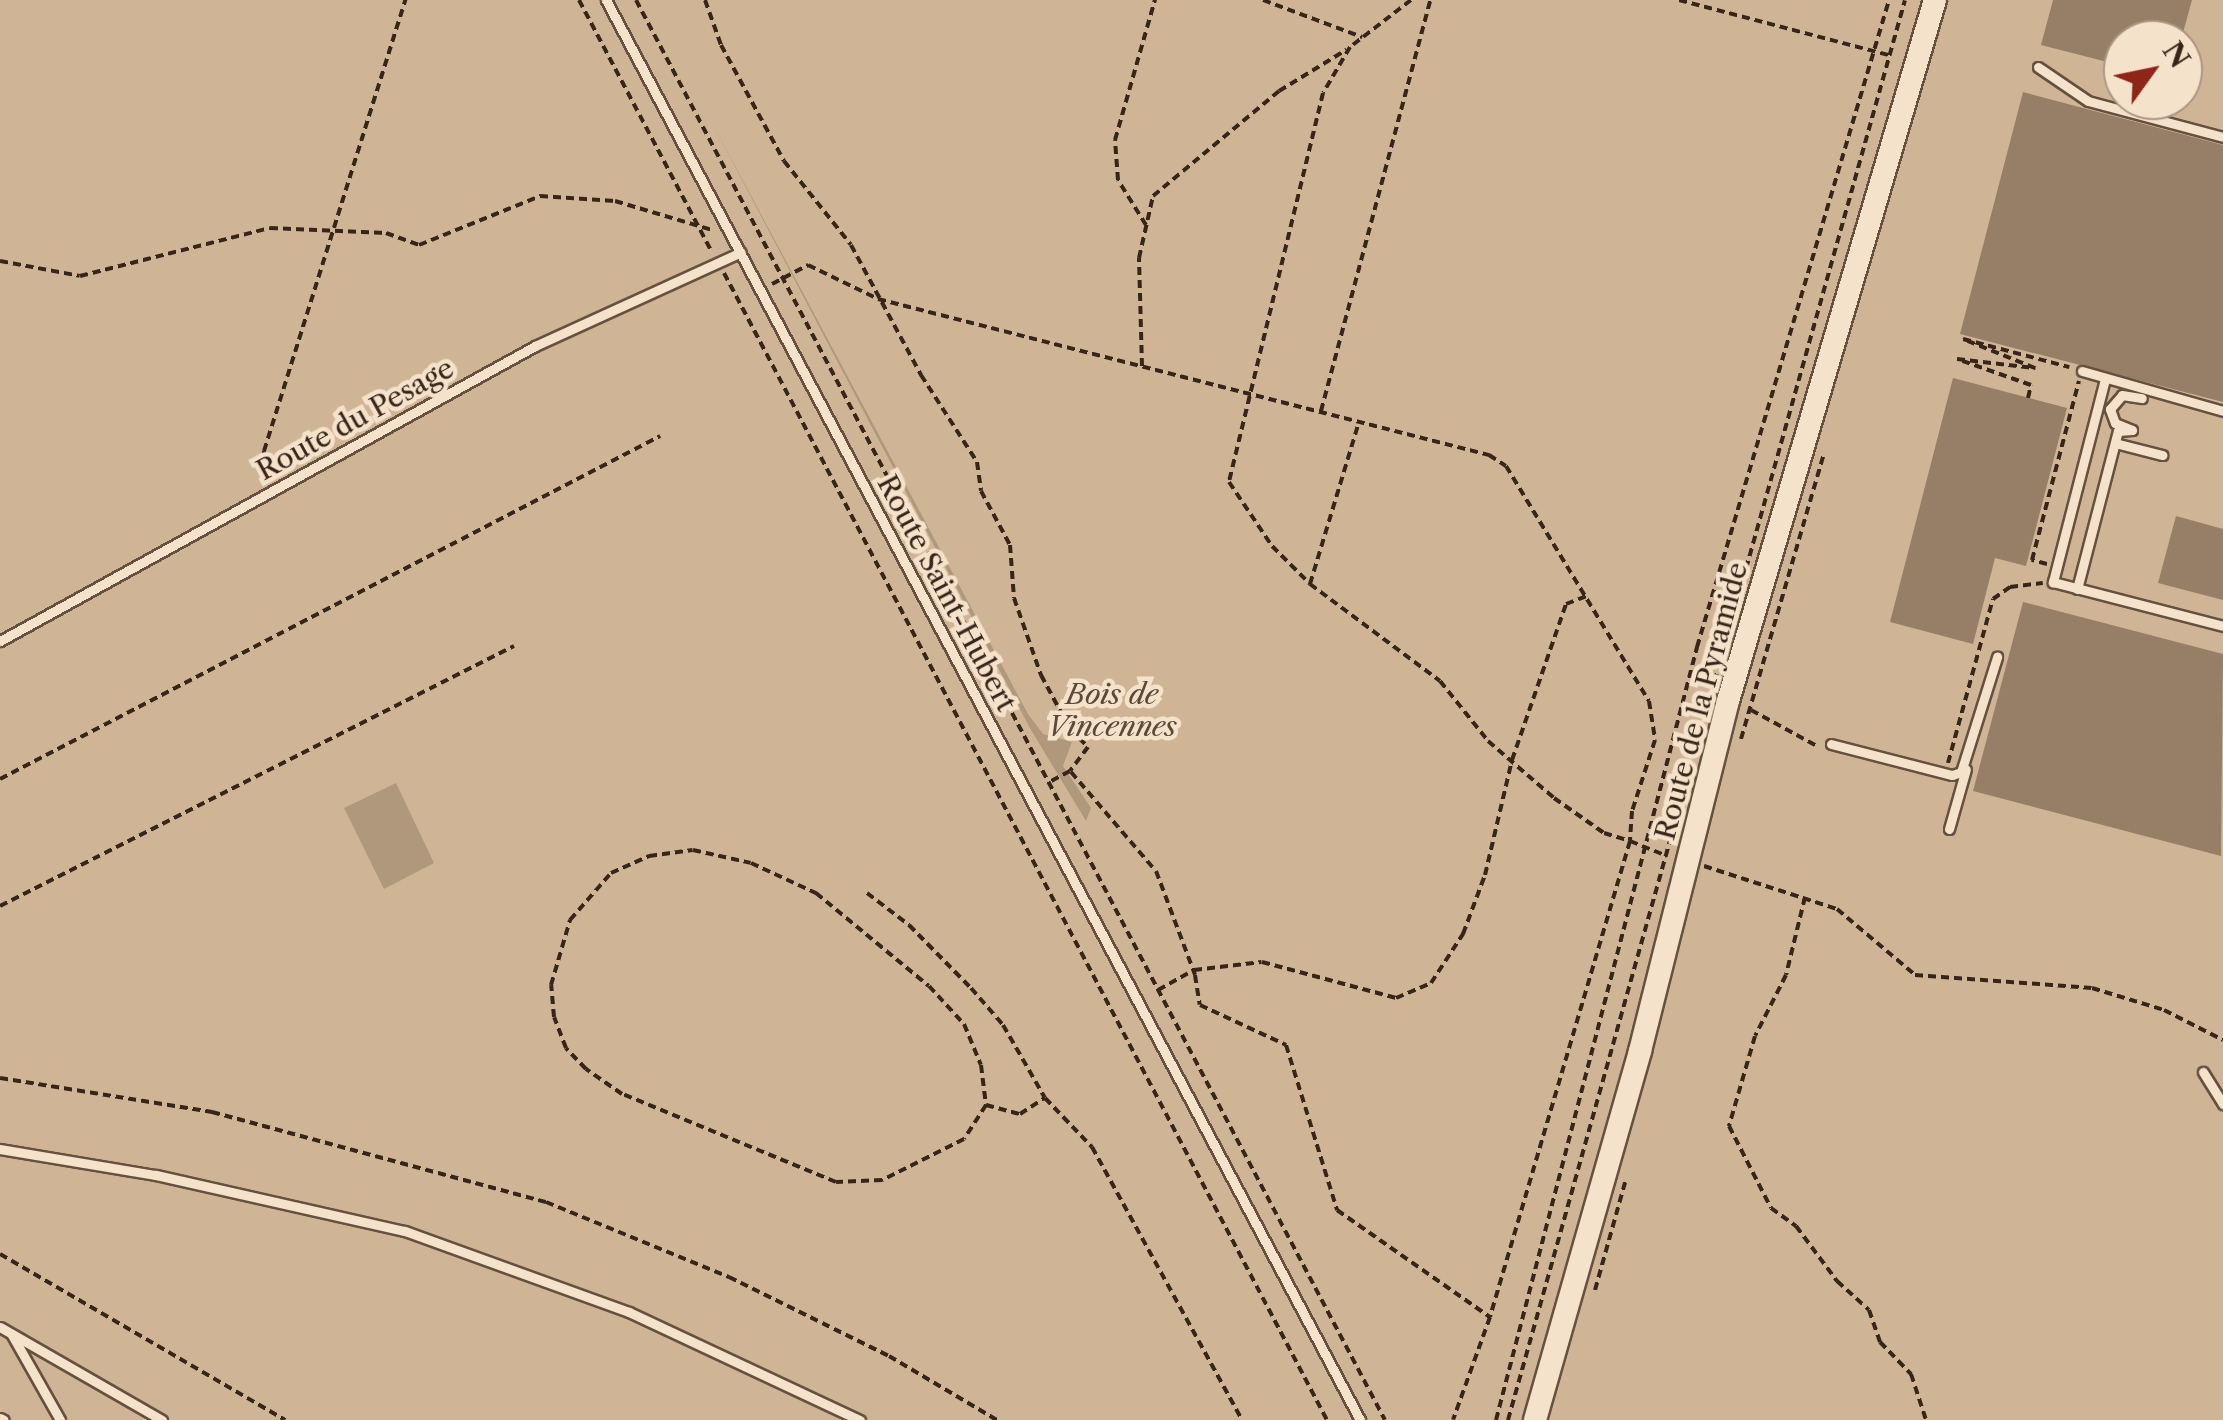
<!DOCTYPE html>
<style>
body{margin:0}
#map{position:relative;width:2223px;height:1420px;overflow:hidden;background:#eed3ae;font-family:"Libre Caslon Text",serif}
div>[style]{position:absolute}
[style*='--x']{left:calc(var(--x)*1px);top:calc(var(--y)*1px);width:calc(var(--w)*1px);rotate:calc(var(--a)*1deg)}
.green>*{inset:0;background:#cfb595}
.water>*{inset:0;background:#b0987c}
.building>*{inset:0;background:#977f67}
.path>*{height:4px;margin-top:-2px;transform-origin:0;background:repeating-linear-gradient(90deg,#38251a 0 8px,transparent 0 13px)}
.roads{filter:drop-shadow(2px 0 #66503f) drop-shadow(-2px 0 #66503f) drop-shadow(0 2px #66503f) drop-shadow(0 -2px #66503f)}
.service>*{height:9px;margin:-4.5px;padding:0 4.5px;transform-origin:4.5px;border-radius:4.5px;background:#f4e2ca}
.tertiary>*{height:22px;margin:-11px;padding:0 11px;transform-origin:11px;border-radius:11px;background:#f4e2ca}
span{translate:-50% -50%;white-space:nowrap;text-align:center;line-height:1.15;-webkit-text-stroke:9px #f4e2ca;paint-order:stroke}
.street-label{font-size:28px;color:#38251a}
.park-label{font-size:28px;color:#5e4939;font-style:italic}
.north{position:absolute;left:2103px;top:20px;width:100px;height:100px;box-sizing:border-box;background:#f4e2ca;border:2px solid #a99684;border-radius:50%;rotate:57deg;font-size:28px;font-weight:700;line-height:40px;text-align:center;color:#38251a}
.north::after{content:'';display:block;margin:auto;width:35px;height:45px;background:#8f2418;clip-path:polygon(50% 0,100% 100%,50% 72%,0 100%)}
</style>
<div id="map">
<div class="green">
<div style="clip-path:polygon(evenodd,0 0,2223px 0,2223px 1420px,0 1420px,0 0,2123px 40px,2183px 40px,2183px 100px,2123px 100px,2123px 40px)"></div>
</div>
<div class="water">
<div style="clip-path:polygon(709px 117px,1028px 714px,1043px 734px,1072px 742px,1063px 766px,1091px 808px,1086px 821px,1031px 730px)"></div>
<div style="clip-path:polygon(396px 783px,434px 863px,384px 889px,344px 808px)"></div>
</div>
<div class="building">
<div style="clip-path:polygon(2053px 0,2192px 0,2181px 40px,2123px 40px,2123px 66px,2041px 45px)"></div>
<div style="clip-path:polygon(2023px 92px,2223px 145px,2223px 402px,1960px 334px)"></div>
<div style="clip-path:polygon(1953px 378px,2067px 408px,2026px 566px,1995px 558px,1973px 644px,1890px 622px)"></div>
<div style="clip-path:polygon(2176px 516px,2223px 529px,2223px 600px,2158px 583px)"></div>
<div style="clip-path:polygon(2023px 602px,2223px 654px,2221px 856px,1973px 791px)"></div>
</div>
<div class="path">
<div style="--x:579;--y:0;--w:285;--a:62.2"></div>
<div style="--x:636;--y:0;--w:1605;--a:62.19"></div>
<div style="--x:705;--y:0;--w:48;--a:70.4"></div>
<div style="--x:721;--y:45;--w:132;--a:61.5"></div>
<div style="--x:784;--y:161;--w:107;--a:51.4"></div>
<div style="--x:851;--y:245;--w:148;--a:61.7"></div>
<div style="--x:921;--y:375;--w:103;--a:57.2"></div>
<div style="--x:977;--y:462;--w:29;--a:82"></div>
<div style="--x:981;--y:491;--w:61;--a:61.8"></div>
<div style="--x:1010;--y:545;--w:53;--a:85.7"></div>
<div style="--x:1014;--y:598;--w:82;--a:70.7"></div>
<div style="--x:1041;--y:675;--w:61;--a:61.8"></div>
<div style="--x:1070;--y:729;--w:25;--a:45"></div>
<div style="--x:1088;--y:747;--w:30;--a:127"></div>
<div style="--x:1070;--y:771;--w:24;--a:152"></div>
<div style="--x:1263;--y:0;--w:106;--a:20.5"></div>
<div style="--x:1411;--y:0;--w:77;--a:142.4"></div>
<div style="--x:1350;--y:47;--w:53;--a:120.4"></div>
<div style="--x:1323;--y:93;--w:400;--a:103.6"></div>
<div style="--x:1229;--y:482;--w:77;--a:56.1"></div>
<div style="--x:1272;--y:546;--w:54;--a:45"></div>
<div style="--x:1310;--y:584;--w:162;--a:36.7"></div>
<div style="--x:1440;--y:681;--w:77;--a:51.3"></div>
<div style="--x:1488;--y:741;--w:87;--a:40.8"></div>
<div style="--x:1554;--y:798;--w:61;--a:35"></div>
<div style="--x:1604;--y:833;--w:27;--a:17"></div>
<div style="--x:1630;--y:841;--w:496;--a:106.4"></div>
<div style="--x:1490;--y:1317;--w:109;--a:109.8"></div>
<div style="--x:1679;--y:0;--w:220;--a:14.7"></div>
<div style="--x:1146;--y:225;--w:53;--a:-121.9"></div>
<div style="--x:1118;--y:180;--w:40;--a:-94.3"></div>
<div style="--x:1115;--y:140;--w:146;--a:-74.1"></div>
<div style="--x:0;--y:261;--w:81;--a:10.6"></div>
<div style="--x:80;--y:276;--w:196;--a:-14.2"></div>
<div style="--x:270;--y:228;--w:116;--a:2.5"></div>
<div style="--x:386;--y:233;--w:35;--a:20"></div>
<div style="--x:419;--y:245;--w:131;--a:-22"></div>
<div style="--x:540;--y:196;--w:75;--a:3.8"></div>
<div style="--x:615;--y:201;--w:101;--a:16.6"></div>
<div style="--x:724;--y:273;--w:1296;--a:62.27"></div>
<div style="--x:772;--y:284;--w:41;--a:-27.8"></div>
<div style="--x:808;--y:265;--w:78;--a:25.9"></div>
<div style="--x:878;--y:299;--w:631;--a:14.32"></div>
<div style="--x:1489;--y:455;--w:20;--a:33"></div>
<div style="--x:1506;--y:466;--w:275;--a:58.7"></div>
<div style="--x:1649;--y:701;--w:39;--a:81"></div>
<div style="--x:1655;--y:740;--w:75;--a:107.9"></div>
<div style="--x:1632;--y:811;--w:30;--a:94"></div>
<div style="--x:1630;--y:841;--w:40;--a:22"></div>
<div style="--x:1142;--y:366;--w:108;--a:-91.6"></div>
<div style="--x:1139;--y:258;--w:64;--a:-77.3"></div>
<div style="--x:1153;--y:196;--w:164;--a:-39.8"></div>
<div style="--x:1279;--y:91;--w:79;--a:-31.5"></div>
<div style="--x:2028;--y:398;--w:13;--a:-77"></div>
<div style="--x:2031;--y:385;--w:78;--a:-160.6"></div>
<div style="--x:1957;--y:359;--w:79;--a:6.6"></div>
<div style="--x:2035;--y:368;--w:78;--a:-158.1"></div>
<div style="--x:1963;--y:339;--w:110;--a:14.8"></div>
<div style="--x:1321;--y:411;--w:425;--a:-75.1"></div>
<div style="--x:264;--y:479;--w:28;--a:-90"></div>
<div style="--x:264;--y:451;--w:473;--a:-72.6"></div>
<div style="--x:2047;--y:564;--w:16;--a:-165"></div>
<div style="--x:2032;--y:560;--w:185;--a:-75.3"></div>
<div style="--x:1310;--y:584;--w:169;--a:-73.2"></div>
<div style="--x:1751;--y:710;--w:75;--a:28.6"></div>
<div style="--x:1741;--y:739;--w:295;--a:-73.8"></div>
<div style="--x:1948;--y:763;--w:170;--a:-74.7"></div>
<div style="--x:1993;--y:599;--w:21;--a:-35"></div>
<div style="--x:2010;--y:587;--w:33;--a:-7"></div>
<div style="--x:1071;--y:772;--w:130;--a:49.4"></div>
<div style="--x:1156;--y:871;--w:111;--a:69.4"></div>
<div style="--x:1195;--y:975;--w:30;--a:81"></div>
<div style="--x:1200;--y:1005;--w:95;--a:24.9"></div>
<div style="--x:1286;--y:1045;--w:173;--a:72.8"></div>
<div style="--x:1337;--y:1210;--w:187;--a:35"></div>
<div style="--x:0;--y:779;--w:744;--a:-27.46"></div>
<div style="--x:693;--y:850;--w:59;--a:12.6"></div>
<div style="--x:751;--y:863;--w:72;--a:24.8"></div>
<div style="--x:816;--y:893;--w:146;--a:39.5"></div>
<div style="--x:929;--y:986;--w:52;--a:47.4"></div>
<div style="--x:964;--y:1024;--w:44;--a:67.5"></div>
<div style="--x:981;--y:1065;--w:40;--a:82.9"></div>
<div style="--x:986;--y:1105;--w:40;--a:122.9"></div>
<div style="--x:964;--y:1139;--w:92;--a:153.4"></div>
<div style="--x:882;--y:1180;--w:46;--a:177.5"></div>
<div style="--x:836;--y:1182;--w:231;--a:-157.6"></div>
<div style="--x:622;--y:1094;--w:44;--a:-145.2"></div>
<div style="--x:586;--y:1069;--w:29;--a:-134"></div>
<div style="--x:566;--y:1048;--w:33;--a:-111"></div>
<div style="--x:554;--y:1017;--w:32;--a:-95"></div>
<div style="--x:551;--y:985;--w:68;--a:-73.7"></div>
<div style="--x:570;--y:920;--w:62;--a:-48.9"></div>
<div style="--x:611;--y:873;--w:42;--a:-24.1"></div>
<div style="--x:649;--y:856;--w:44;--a:-7.8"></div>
<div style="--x:1704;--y:866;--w:140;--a:17.9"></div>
<div style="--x:1837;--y:909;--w:102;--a:40.2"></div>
<div style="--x:1915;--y:975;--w:177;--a:4.2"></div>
<div style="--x:2092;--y:988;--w:75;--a:17"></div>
<div style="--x:2164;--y:1010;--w:66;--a:27"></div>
<div style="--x:867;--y:893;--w:53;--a:37.3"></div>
<div style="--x:909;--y:925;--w:88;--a:45.5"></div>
<div style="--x:971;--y:988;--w:49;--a:49.1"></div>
<div style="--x:1003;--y:1025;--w:84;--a:60.1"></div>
<div style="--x:1045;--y:1098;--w:68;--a:46.2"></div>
<div style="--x:1092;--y:1147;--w:311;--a:61.2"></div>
<div style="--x:1805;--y:897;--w:80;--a:103.7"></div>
<div style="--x:1786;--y:975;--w:68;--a:116.9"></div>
<div style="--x:1755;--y:1036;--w:94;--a:106.1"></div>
<div style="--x:1729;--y:1126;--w:92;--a:62.9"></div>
<div style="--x:1771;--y:1208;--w:31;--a:36"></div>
<div style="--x:1796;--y:1226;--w:69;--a:53.3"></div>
<div style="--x:1837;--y:1281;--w:43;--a:42.2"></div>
<div style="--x:1869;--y:1310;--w:34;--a:71"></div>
<div style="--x:1880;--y:1342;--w:45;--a:45.9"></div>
<div style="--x:1911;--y:1374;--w:48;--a:71.9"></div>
<div style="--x:0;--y:906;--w:576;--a:-26.83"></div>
<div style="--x:1158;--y:990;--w:41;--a:-29.1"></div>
<div style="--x:1194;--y:970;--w:68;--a:-6.7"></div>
<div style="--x:1262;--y:962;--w:139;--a:15"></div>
<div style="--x:1396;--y:998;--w:38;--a:-23"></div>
<div style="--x:1431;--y:983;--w:59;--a:-56.9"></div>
<div style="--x:1463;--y:934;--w:63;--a:-69.6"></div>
<div style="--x:1485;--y:875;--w:118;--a:-76.8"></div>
<div style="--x:1512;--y:760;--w:165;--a:-70.9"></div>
<div style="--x:1566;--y:604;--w:22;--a:-21"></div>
<div style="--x:0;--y:1078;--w:215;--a:9.1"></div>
<div style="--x:212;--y:1112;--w:346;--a:15.1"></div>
<div style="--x:546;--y:1202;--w:198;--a:22.3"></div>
<div style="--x:729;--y:1277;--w:178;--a:26.3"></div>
<div style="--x:889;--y:1356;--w:126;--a:30.7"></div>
<div style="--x:986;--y:1105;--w:35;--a:15"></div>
<div style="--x:1020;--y:1114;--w:30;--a:-33"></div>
<div style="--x:0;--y:1254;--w:330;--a:30.2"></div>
<div style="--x:1595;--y:1290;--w:115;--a:-74.4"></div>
<div style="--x:1496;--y:1420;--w:799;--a:-75.42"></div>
<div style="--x:1697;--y:647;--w:675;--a:-73.47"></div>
<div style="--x:1508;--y:1420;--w:1474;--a:-74.38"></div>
</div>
<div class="roads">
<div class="service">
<div style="--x:606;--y:0;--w:1608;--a:62.03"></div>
<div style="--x:2038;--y:67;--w:60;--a:34.2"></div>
<div style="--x:2088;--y:101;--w:140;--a:14.9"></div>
<div style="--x:2082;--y:371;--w:147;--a:15.8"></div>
<div style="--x:2105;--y:379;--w:210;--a:104.4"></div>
<div style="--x:2053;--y:582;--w:176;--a:14.5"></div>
<div style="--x:2115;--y:443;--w:49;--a:14.3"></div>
<div style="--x:2077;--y:589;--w:163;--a:-75.5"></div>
<div style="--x:2118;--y:431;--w:14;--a:-4"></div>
<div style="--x:2132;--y:430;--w:18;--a:-158"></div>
<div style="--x:2115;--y:423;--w:15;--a:-110"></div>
<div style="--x:2110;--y:409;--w:18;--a:-49"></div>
<div style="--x:2122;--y:395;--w:20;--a:9"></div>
<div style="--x:0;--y:641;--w:611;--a:-28.87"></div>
<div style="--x:535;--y:346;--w:226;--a:-24.5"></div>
<div style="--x:1831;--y:744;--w:125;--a:14.4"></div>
<div style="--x:1952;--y:775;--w:9;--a:-18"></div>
<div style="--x:1961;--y:772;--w:121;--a:-72.6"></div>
<div style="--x:1949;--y:829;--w:62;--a:-74.2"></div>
<div style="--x:2203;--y:1072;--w:38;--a:58"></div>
<div style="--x:0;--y:1149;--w:158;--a:9.5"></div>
<div style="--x:156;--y:1175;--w:255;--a:12.7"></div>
<div style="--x:405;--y:1231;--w:238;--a:19.9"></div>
<div style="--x:629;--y:1312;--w:255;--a:25.1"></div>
<div style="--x:0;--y:1327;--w:187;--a:29.9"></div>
<div style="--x:12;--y:1335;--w:98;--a:60.5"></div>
<div style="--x:0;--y:1418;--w:4;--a:27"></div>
</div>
<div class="tertiary">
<div style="--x:1535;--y:1420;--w:384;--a:-74.1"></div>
<div style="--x:1640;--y:1051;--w:361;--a:-75.9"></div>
<div style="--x:1728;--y:701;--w:731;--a:-73.55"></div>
</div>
</div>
<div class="street-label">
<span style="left:355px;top:419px;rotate:-29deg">Route du Pesage</span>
<span style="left:947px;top:593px;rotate:62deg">Route Saint-Hubert</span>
<span style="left:1701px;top:701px;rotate:-75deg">Route de la Pyramide</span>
</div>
<div class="park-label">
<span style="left:1112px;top:710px">Bois de<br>Vincennes</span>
</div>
<div class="north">N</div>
</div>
